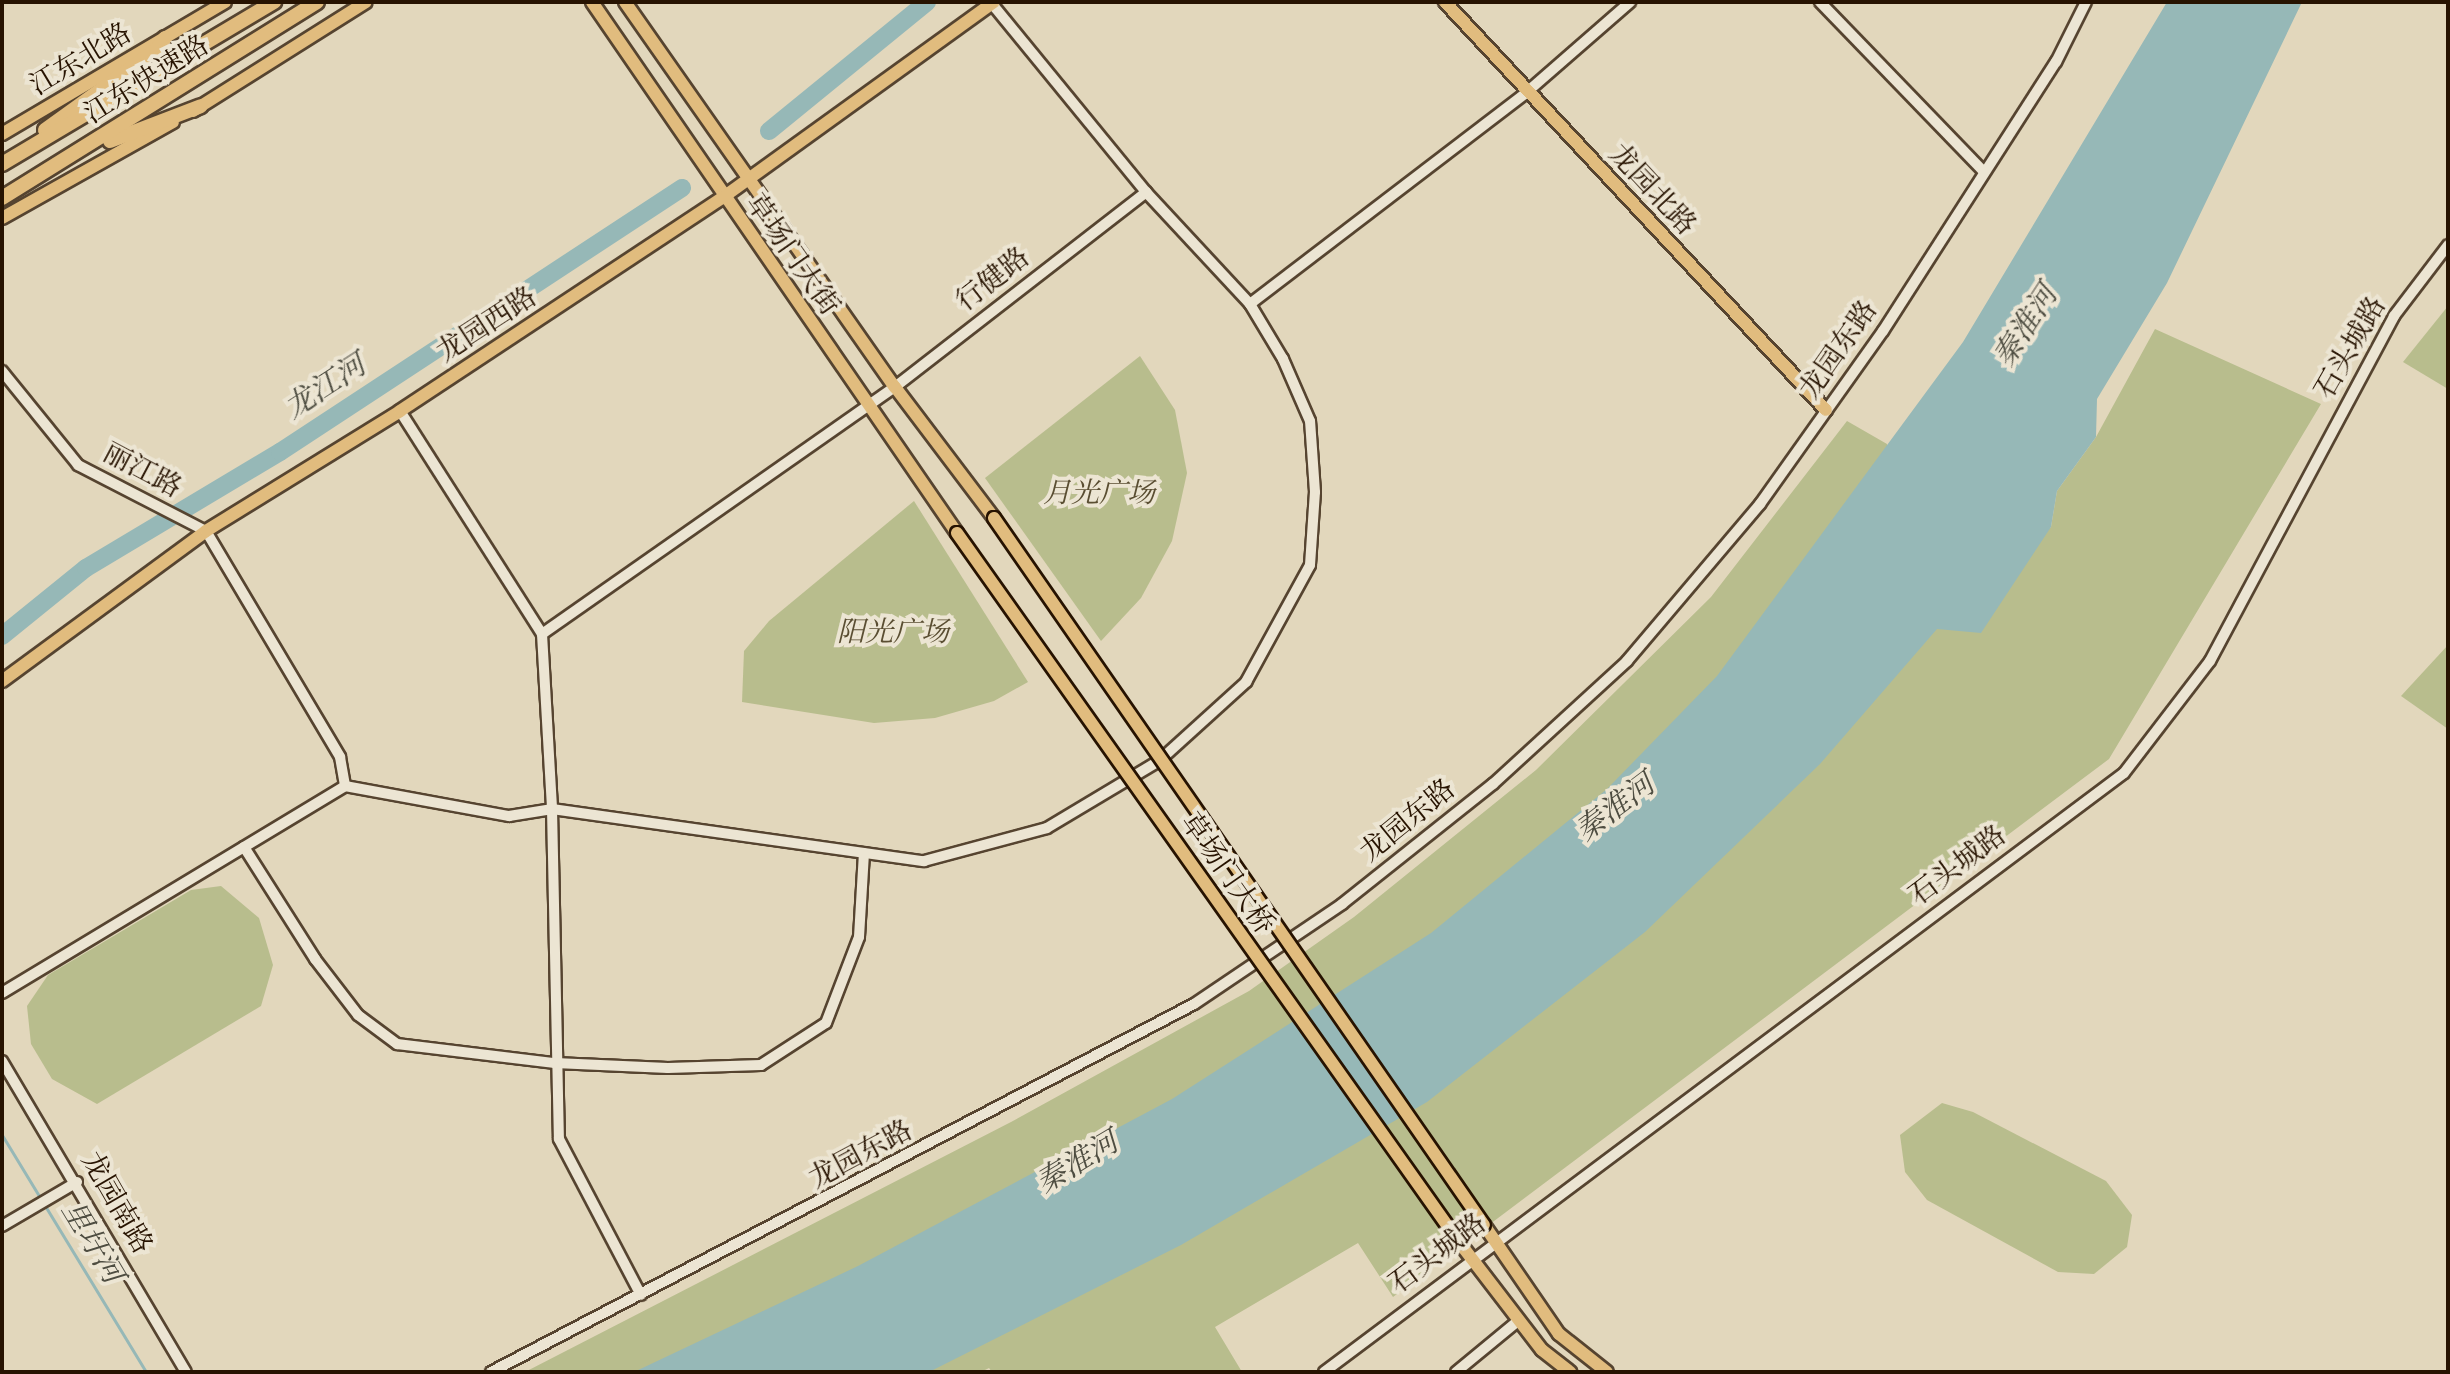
<!DOCTYPE html>
<meta charset="utf-8">
<style>
body{margin:0}
#map{position:relative;width:2450px;height:1374px;overflow:hidden;background:#e2d7bc;font-family:"IM FELL DW Pica","Noto Serif SC",serif}
div>[style]{position:absolute}
[style*='--x']{left:calc(var(--x)*1px);top:calc(var(--y)*1px);width:calc(var(--w)*1px);rotate:calc(var(--a)*1deg)}
.green>*{inset:0;background:#b8bd8d}
.water>*{inset:0;background:#96b8b7}
.stream>*{height:3px;margin:-1.5px;padding:0 1.5px;transform-origin:1.5px;border-radius:1.5px;background:#96b8b7}
.river>*{height:18px;margin:-9px;padding:0 9px;transform-origin:9px;border-radius:9px;background:#96b8b7}
.roads{filter:drop-shadow(2px 0 #564430) drop-shadow(-2px 0 #564430) drop-shadow(0 2px #564430) drop-shadow(0 -2px #564430)}
.minor>*{height:10px;margin:-5px;padding:0 5px;transform-origin:5px;border-radius:5px;background:#ece5d3}
.major>*{height:12px;margin:-6px;padding:0 6px;transform-origin:6px;border-radius:6px;background:#e1bc7e}
.highway>*{height:14px;margin:-7px;padding:0 7px;transform-origin:7px;border-radius:7px;background:#e1bc7e}
.bridges{filter:drop-shadow(2px 0 #271301) drop-shadow(-2px 0 #271301) drop-shadow(0 2px #271301) drop-shadow(0 -2px #271301)}
.major-bridge>*{height:12px;margin:-6px;padding:0 6px;transform-origin:6px;border-radius:6px;background:#e1bc7e}
span{translate:-50% -50%;white-space:nowrap;text-align:center;line-height:1.15;-webkit-text-stroke:8px #ece5d3;paint-order:stroke}
.street-label{font-size:28px;color:#271301}
.park-label{font-size:28px;color:#5a4e32;font-style:italic}
.water-label{font-size:30px;color:#4e4d41;font-style:italic}
.frame{position:absolute;inset:0;border:4px solid #271301;pointer-events:none}
</style>
<div id="map">
<div class="green">
<div style="clip-path:polygon(2448px 306px,2448px 389px,2403px 362px)"></div>
<div style="clip-path:polygon(2155px 329px,2321px 404px,2109px 759px,1393px 1297px,1358px 1243px,1215px 1327px,1242px 1372px,992px 1372px,989px 1368px,981px 1372px,525px 1372px,1011px 1122px,1249px 991px,1354px 917px,1536px 770px,1711px 597px,1847px 421px,1887px 444px,1937px 628px,2051px 527px,2057px 491px,2096px 437px)"></div>
<div style="clip-path:polygon(1140px 356px,1175px 410px,1187px 473px,1172px 541px,1141px 598px,1101px 641px,985px 478px)"></div>
<div style="clip-path:polygon(914px 501px,1028px 682px,994px 701px,935px 718px,874px 723px,742px 702px,744px 651px,769px 621px)"></div>
<div style="clip-path:polygon(2448px 645px,2448px 729px,2401px 696px)"></div>
<div style="clip-path:polygon(221px 886px,259px 918px,273px 965px,261px 1006px,97px 1104px,52px 1079px,31px 1044px,27px 1006px,48px 975px,191px 890px)"></div>
<div style="clip-path:polygon(1942px 1103px,1973px 1112px,2106px 1181px,2132px 1215px,2127px 1247px,2094px 1274px,2058px 1272px,1927px 1200px,1905px 1172px,1900px 1135px)"></div>
</div>
<div class="water">
<div style="clip-path:polygon(2167px 2px,2302px 2px,2167px 283px,2097px 399px,2096px 437px,2057px 491px,2051px 527px,1981px 633px,1937px 629px,1820px 764px,1645px 932px,1427px 1102px,1181px 1245px,929px 1372px,634px 1372px,858px 1266px,1172px 1099px,1431px 933px,1607px 789px,1717px 676px,1963px 342px)"></div>
</div>
<div class="stream">
<div style="--x:2;--y:1135;--w:277;--a:58.7"></div>
</div>
<div class="river">
<div style="--x:769;--y:131;--w:204;--a:-39.2"></div>
<div style="--x:2;--y:636;--w:108;--a:-39"></div>
<div style="--x:86;--y:568;--w:226;--a:-30.9"></div>
<div style="--x:280;--y:452;--w:481;--a:-33.3"></div>
</div>
<div class="roads">
<div class="minor">
<div style="--x:1820;--y:2;--w:236;--a:46"></div>
<div style="--x:1250;--y:304;--w:349;--a:-37.4"></div>
<div style="--x:1527;--y:92;--w:137;--a:-41.1"></div>
<div style="--x:2;--y:371;--w:121;--a:51"></div>
<div style="--x:78;--y:465;--w:144;--a:27.3"></div>
<div style="--x:206;--y:531;--w:263;--a:59.3"></div>
<div style="--x:340;--y:757;--w:29;--a:80"></div>
<div style="--x:400;--y:411;--w:264;--a:57.5"></div>
<div style="--x:542;--y:634;--w:175;--a:86.7"></div>
<div style="--x:552;--y:809;--w:330;--a:88.8"></div>
<div style="--x:559;--y:1139;--w:176;--a:62.3"></div>
<div style="--x:542;--y:634;--w:431;--a:-35"></div>
<div style="--x:895;--y:387;--w:318;--a:-37.8"></div>
<div style="--x:244;--y:847;--w:133;--a:57.6"></div>
<div style="--x:315;--y:959;--w:71;--a:52.5"></div>
<div style="--x:358;--y:1015;--w:49;--a:36.6"></div>
<div style="--x:397;--y:1044;--w:159;--a:6.9"></div>
<div style="--x:555;--y:1063;--w:113;--a:2.5"></div>
<div style="--x:668;--y:1068;--w:93;--a:-1.8"></div>
<div style="--x:761;--y:1065;--w:77;--a:-32.9"></div>
<div style="--x:826;--y:1023;--w:92;--a:-69"></div>
<div style="--x:859;--y:937;--w:84;--a:-86.6"></div>
<div style="--x:2;--y:993;--w:401;--a:-31.1"></div>
<div style="--x:345;--y:786;--w:167;--a:10.4"></div>
<div style="--x:509;--y:816;--w:44;--a:-9.2"></div>
<div style="--x:552;--y:809;--w:376;--a:8"></div>
<div style="--x:924;--y:861;--w:127;--a:-15"></div>
<div style="--x:1047;--y:828;--w:131;--a:-30.9"></div>
<div style="--x:1159;--y:761;--w:118;--a:-42.2"></div>
<div style="--x:1246;--y:682;--w:133;--a:-61.3"></div>
<div style="--x:1310;--y:565;--w:73;--a:-86.1"></div>
<div style="--x:1315;--y:492;--w:71;--a:-94"></div>
<div style="--x:1310;--y:421;--w:68;--a:-113.5"></div>
<div style="--x:1283;--y:359;--w:64;--a:-121"></div>
<div style="--x:1250;--y:304;--w:153;--a:-132.9"></div>
<div style="--x:1146;--y:192;--w:243;--a:-129.3"></div>
<div style="--x:2;--y:1061;--w:361;--a:59.4"></div>
<div style="--x:2;--y:1226;--w:87;--a:-30.4"></div>
<div style="--x:491;--y:1372;--w:793;--a:-27.63"></div>
<div style="--x:1194;--y:1004;--w:179;--a:-34"></div>
<div style="--x:1342;--y:904;--w:193;--a:-38.5"></div>
<div style="--x:1493;--y:784;--w:182;--a:-42.5"></div>
<div style="--x:1627;--y:661;--w:206;--a:-49.7"></div>
<div style="--x:1760;--y:504;--w:212;--a:-54.6"></div>
<div style="--x:1883;--y:331;--w:320;--a:-57.3"></div>
<div style="--x:2056;--y:62;--w:67;--a:-63.4"></div>
<div style="--x:1324;--y:1372;--w:999;--a:-36.82"></div>
<div style="--x:2124;--y:773;--w:141;--a:-52.5"></div>
<div style="--x:2210;--y:661;--w:391;--a:-61.9"></div>
<div style="--x:2394;--y:316;--w:89;--a:-52.7"></div>
<div style="--x:1456;--y:1372;--w:82;--a:-39.5"></div>
</div>
<div class="major">
<div style="--x:592;--y:2;--w:644;--a:55.5"></div>
<div style="--x:625;--y:2;--w:470;--a:55"></div>
<div style="--x:895;--y:387;--w:164;--a:52.9"></div>
<div style="--x:1445;--y:2;--w:558;--a:46.96"></div>
<div style="--x:193;--y:111;--w:204;--a:-32.2"></div>
<div style="--x:2;--y:134;--w:259;--a:-30.6"></div>
<div style="--x:2;--y:218;--w:196;--a:-29.3"></div>
<div style="--x:2;--y:681;--w:253;--a:-36.3"></div>
<div style="--x:206;--y:531;--w:228;--a:-31.7"></div>
<div style="--x:400;--y:411;--w:386;--a:-33.5"></div>
<div style="--x:722;--y:198;--w:335;--a:-35.8"></div>
<div style="--x:1484;--y:1225;--w:132;--a:55.5"></div>
<div style="--x:1559;--y:1334;--w:61;--a:38.4"></div>
<div style="--x:1459;--y:1242;--w:136;--a:52.5"></div>
<div style="--x:1542;--y:1350;--w:36;--a:38"></div>
</div>
<div class="highway">
<div style="--x:45;--y:130;--w:137;--a:-35.8"></div>
<div style="--x:156;--y:50;--w:15;--a:-53"></div>
<div style="--x:110;--y:141;--w:97;--a:-21"></div>
<div style="--x:2;--y:164;--w:317;--a:-30.8"></div>
<div style="--x:2;--y:198;--w:371;--a:-31.9"></div>
</div>
</div>
<div class="bridges">
<div class="major-bridge">
<div style="--x:994;--y:518;--w:860;--a:55.28"></div>
<div style="--x:957;--y:533;--w:869;--a:54.7"></div>
</div>
</div>
<div class="street-label">
<span style="left:81px;top:60px;rotate:-31deg">江东北路</span>
<span style="left:147px;top:80px;rotate:-32deg">江东快速路</span>
<span style="left:1652px;top:190px;rotate:47deg">龙园北路</span>
<span style="left:792px;top:255px;rotate:55deg">草场门大街</span>
<span style="left:993px;top:280px;rotate:-38deg">行健路</span>
<span style="left:487px;top:325px;rotate:-33deg">龙园西路</span>
<span style="left:2351px;top:348px;rotate:-60deg">石头城路</span>
<span style="left:1839px;top:350px;rotate:-55deg">龙园东路</span>
<span style="left:142px;top:471px;rotate:28deg">丽江路</span>
<span style="left:1408px;top:821px;rotate:-39deg">龙园东路</span>
<span style="left:1958px;top:866px;rotate:-37deg">石头城路</span>
<span style="left:1227px;top:874px;rotate:55deg">草场门大桥</span>
<span style="left:861px;top:1155px;rotate:-28deg">龙园东路</span>
<span style="left:116px;top:1203px;rotate:60deg">龙园南路</span>
<span style="left:1438px;top:1254px;rotate:-37deg">石头城路</span>
</div>
<div class="park-label">
<span style="left:1099px;top:494px">月光广场</span>
<span style="left:893px;top:633px">阳光广场</span>
</div>
<div class="water-label">
<span style="left:2027px;top:327px;rotate:-57deg">秦淮河</span>
<span style="left:326px;top:388px;rotate:-33deg">龙江河</span>
<span style="left:1616px;top:809px;rotate:-37deg">秦淮河</span>
<span style="left:1078px;top:1164px;rotate:-31deg">秦淮河</span>
<span style="left:91px;top:1243px;rotate:59deg">里圩河</span>
</div>
<div class="frame"></div>
</div>
